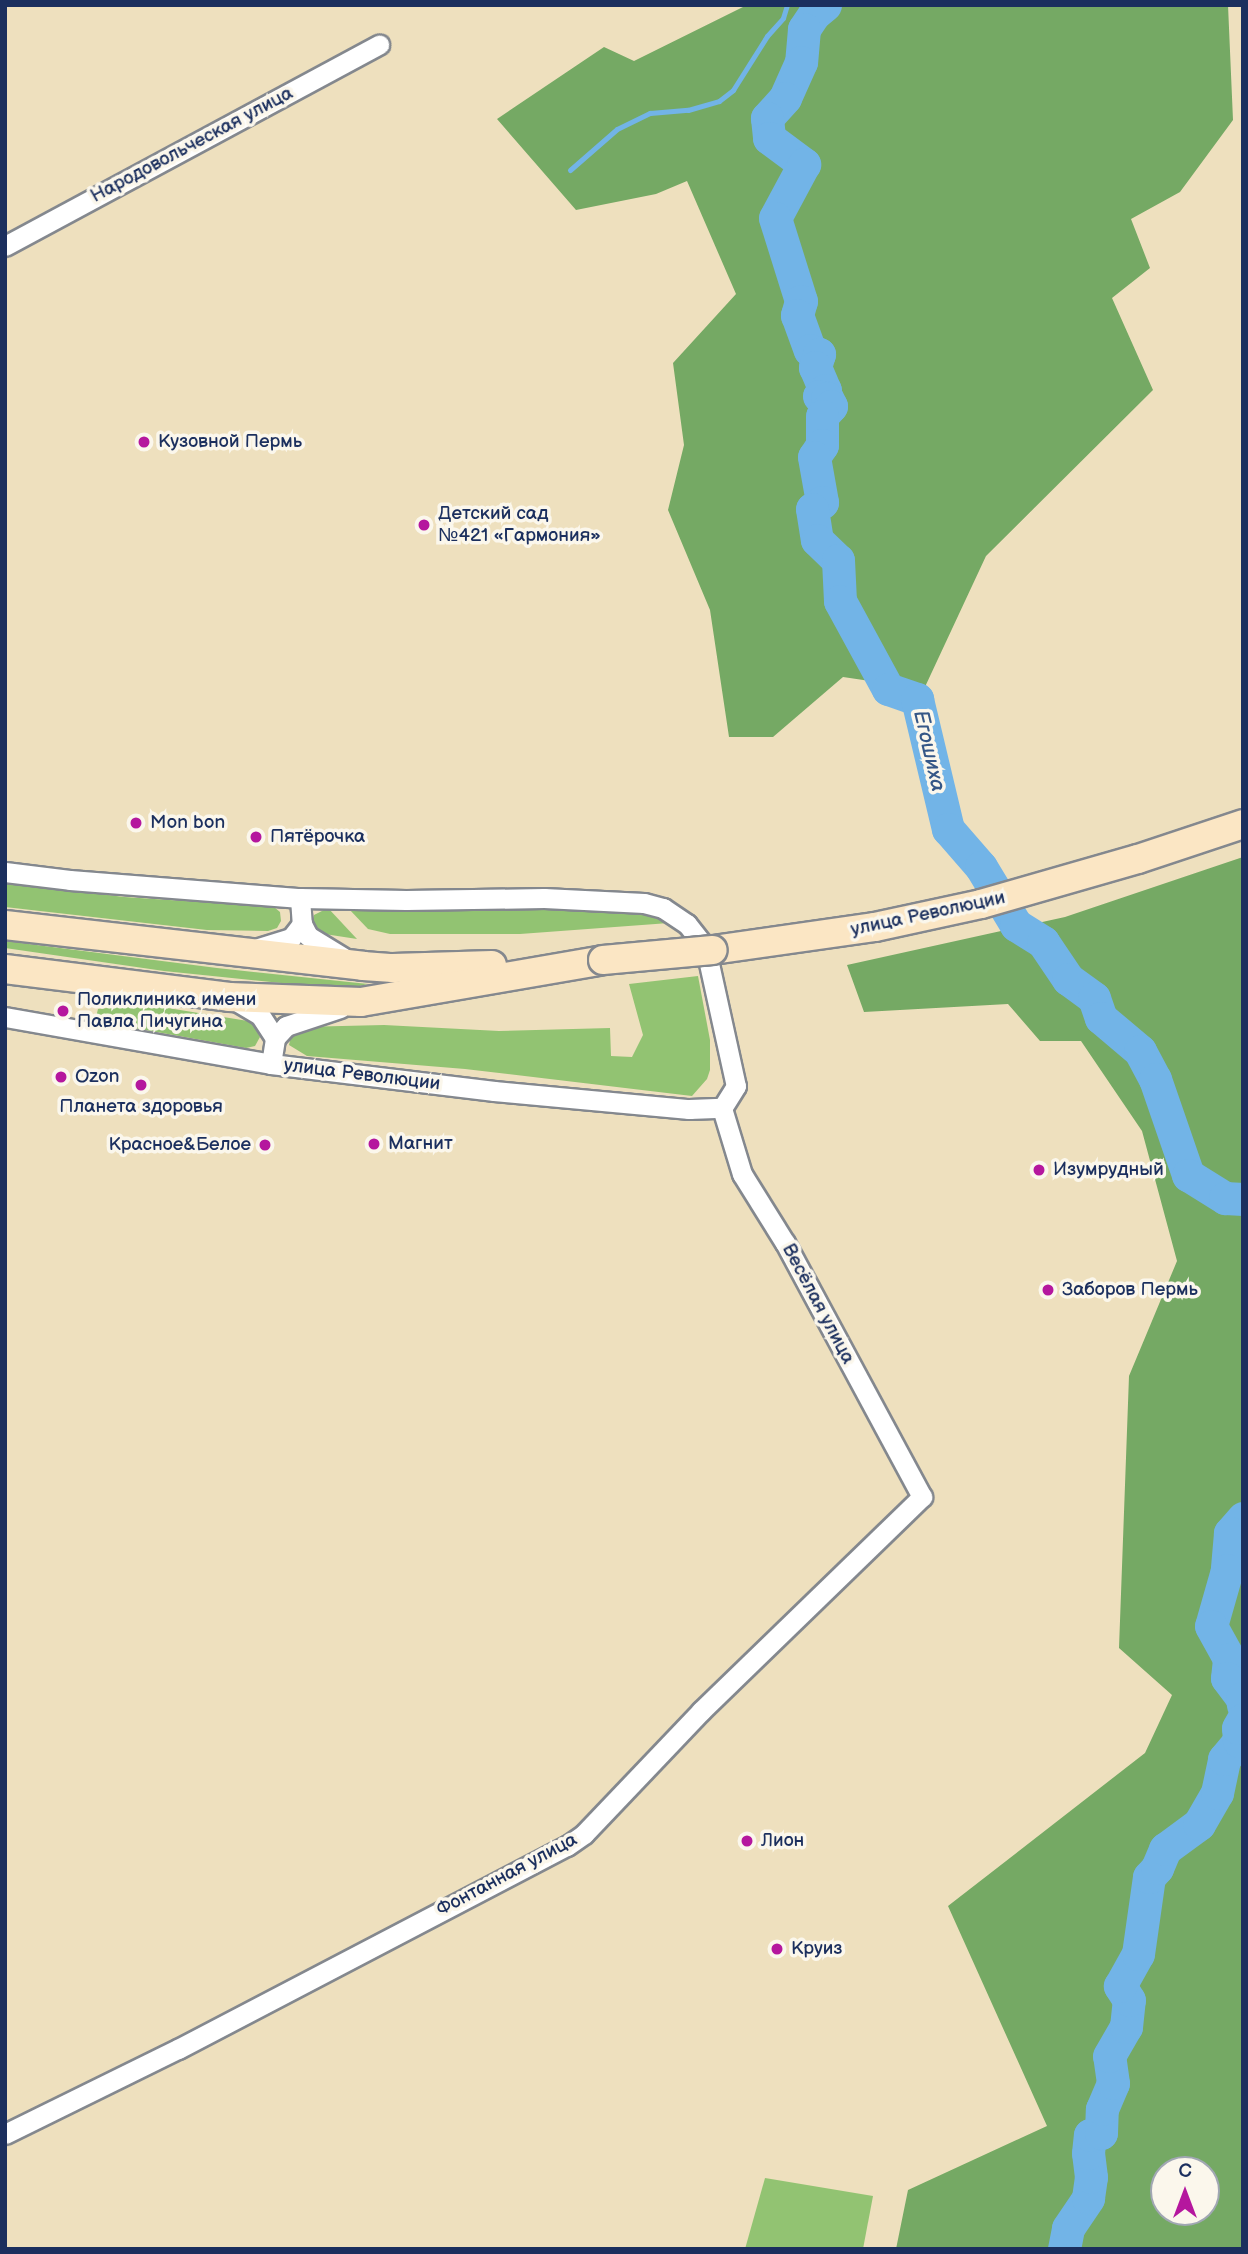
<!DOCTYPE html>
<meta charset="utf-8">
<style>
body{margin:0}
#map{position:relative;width:1248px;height:2254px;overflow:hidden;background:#eee0be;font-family:"Balsamiq Sans",sans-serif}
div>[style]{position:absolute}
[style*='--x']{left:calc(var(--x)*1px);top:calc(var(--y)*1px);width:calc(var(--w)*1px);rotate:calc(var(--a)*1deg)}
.green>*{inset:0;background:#92c372}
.forest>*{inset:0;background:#75a964}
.stream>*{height:5px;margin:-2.5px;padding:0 2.5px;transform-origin:2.5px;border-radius:2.5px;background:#72b4e7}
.river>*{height:33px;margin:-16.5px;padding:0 16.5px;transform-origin:16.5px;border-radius:16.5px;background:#72b4e7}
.roads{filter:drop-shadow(2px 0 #84888e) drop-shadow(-2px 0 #84888e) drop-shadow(0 2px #84888e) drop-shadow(0 -2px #84888e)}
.minor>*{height:19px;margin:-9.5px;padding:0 9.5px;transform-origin:9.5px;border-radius:9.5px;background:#fff}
.secondary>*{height:28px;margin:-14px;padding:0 14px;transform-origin:14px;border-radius:14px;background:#fbe6c4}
.bridges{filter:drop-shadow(2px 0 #84888e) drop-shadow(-2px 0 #84888e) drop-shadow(0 2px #84888e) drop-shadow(0 -2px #84888e)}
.secondary-bridge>*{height:28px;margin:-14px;padding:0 14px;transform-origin:14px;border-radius:14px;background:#fbe6c4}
.dots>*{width:19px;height:19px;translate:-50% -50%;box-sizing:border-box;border:4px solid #fbf7ec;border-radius:50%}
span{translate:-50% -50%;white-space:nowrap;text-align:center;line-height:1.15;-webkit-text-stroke:7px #fbf7ec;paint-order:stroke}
.street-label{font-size:19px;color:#1b2f5e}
.poi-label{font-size:19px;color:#1b2f5e}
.left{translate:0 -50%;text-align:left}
.right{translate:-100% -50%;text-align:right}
.water-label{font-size:21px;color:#355787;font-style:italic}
.frame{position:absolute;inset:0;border:7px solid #1b2f5e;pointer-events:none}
.north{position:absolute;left:1150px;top:2156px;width:70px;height:70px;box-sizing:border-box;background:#fbf7ec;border:2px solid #a1a7b3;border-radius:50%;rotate:0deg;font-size:19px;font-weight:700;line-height:28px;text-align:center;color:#1b2f5e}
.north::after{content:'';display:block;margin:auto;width:24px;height:32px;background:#b5179e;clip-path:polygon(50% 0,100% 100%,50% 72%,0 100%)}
</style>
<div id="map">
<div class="green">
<div style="clip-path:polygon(5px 882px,124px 897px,274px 907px,280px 912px,281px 921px,277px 928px,268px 931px,207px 930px,5px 907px)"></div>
<div style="clip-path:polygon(328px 908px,357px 939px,318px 933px,313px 926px,314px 915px)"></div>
<div style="clip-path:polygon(348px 908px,631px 910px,669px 923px,520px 934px,390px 934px,368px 929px)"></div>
<div style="clip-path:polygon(5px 941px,217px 968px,368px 984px,351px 988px,301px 985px,164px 971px,5px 948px)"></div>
<div style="clip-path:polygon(698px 976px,710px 1040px,710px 1070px,707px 1079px,692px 1096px,465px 1069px,307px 1056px,289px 1045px,291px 1036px,300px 1027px,384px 1025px,499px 1031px,610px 1028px,611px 1056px,632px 1057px,643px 1035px,629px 984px)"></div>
<div style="clip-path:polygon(143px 1004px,248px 1021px,254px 1023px,260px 1037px,255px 1046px,246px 1048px,95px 1021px,98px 1009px)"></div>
<div style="clip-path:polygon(765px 2178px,873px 2196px,863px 2249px,745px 2249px)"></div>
</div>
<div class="forest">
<div style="clip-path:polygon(747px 5px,1228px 5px,1233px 120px,1180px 192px,1131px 219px,1150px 268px,1112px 298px,1153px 390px,986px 556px,924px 689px,843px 677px,773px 737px,729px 737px,710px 610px,668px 510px,684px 445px,673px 363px,736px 294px,687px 181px,656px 194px,576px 210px,497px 119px,604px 47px,634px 61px)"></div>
<div style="clip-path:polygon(evenodd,1243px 857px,1243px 2249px,896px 2249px,908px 2190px,1047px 2126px,948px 1906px,1145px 1753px,1172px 1695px,1119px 1648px,1129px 1376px,1177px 1261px,1142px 1131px,1081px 1041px,1040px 1041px,1008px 1004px,864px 1012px,847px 965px,1065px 917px,1243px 857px,1164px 2170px,1206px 2170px,1206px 2212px,1164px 2212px,1164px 2170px)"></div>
</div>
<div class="stream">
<div style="--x:570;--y:170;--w:62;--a:-41.1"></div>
<div style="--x:617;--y:129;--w:37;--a:-26"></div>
<div style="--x:650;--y:113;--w:38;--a:-5"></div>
<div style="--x:688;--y:110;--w:32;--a:-16"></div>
<div style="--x:719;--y:101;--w:18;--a:-38"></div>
<div style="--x:733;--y:90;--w:64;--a:-57.8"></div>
<div style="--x:767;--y:36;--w:24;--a:-48"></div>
<div style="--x:783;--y:18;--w:14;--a:-73"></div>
<div style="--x:1227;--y:1570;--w:17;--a:24"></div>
</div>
<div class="river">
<div style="--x:825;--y:5;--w:14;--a:141"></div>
<div style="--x:814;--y:14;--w:18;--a:124"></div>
<div style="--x:804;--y:29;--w:33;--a:95"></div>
<div style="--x:801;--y:62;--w:39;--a:114"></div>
<div style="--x:785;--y:98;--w:27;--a:132"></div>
<div style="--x:767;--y:118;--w:20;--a:84"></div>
<div style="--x:769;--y:138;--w:44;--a:36.6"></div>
<div style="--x:804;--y:164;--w:61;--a:118.2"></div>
<div style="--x:775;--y:218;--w:87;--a:72.6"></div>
<div style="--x:801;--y:301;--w:15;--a:106"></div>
<div style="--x:797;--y:315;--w:37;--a:70"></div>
<div style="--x:810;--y:350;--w:10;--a:24"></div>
<div style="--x:819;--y:354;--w:14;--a:107"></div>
<div style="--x:815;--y:367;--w:25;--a:67"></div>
<div style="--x:825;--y:390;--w:8;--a:135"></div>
<div style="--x:819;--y:396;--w:8;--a:14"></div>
<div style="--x:827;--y:398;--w:9;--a:63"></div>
<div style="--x:831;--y:406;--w:13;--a:132"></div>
<div style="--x:822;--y:416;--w:29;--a:90"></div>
<div style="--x:822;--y:445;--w:14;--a:124"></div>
<div style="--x:814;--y:457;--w:46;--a:79.9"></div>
<div style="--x:822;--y:502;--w:12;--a:145"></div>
<div style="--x:812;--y:509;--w:31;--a:81"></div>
<div style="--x:817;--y:540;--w:29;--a:44"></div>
<div style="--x:838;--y:560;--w:41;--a:87.2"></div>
<div style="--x:840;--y:601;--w:100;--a:61.4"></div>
<div style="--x:888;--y:689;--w:31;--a:19"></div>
<div style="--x:917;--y:699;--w:134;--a:76.6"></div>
<div style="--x:948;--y:829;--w:50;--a:49"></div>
<div style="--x:981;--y:867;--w:68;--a:58.9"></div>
<div style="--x:1016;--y:925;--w:32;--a:32"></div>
<div style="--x:1043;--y:942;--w:45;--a:56"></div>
<div style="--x:1068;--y:979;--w:32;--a:36"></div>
<div style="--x:1094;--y:998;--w:21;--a:71"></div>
<div style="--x:1101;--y:1018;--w:51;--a:40.2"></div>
<div style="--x:1140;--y:1051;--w:32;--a:62"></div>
<div style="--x:1155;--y:1079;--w:102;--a:71"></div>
<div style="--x:1188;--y:1175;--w:44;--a:31.9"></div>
<div style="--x:1225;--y:1198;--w:18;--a:3"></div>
<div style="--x:1243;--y:1518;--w:20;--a:131"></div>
<div style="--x:1230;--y:1533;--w:37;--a:95"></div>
<div style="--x:1227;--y:1570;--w:58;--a:105.9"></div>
<div style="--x:1211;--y:1626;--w:38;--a:61"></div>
<div style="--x:1229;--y:1659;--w:19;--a:96"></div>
<div style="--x:1227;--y:1678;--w:25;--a:53"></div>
<div style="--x:1242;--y:1698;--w:7;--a:82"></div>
<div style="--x:1064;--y:2249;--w:21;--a:-79"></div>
<div style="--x:1068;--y:2228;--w:36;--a:-56"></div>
<div style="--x:1088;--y:2198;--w:21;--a:-82"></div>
<div style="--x:1091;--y:2177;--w:24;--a:-97"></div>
<div style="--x:1088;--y:2153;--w:18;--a:-84"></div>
<div style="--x:1090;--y:2135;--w:11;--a:-10"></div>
<div style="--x:1101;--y:2133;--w:24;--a:-88"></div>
<div style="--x:1102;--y:2109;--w:28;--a:-67"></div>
<div style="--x:1113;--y:2083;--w:27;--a:-98"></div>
<div style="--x:1109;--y:2056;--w:34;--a:-60"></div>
<div style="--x:1126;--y:2027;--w:27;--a:-84"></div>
<div style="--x:1129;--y:2000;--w:17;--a:-123"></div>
<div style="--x:1120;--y:1986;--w:37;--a:-61"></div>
<div style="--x:1138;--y:1954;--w:78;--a:-81.9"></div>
<div style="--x:1149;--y:1877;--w:12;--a:-48"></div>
<div style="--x:1157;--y:1868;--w:21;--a:-67"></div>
<div style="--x:1165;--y:1849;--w:42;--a:-36.3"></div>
<div style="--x:1199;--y:1824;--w:36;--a:-60"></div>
<div style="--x:1217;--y:1793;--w:35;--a:-78"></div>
<div style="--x:1224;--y:1759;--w:23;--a:-50"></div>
<div style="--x:1239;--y:1741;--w:13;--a:-94"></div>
<div style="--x:1238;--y:1728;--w:10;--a:-61"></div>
</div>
<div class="roads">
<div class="minor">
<div style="--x:5;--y:246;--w:425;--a:-28.3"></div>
<div style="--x:5;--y:872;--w:65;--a:7"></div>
<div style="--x:70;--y:880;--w:231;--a:4.5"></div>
<div style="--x:300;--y:898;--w:106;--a:1.1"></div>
<div style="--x:406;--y:900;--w:138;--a:-0.8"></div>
<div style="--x:544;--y:898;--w:100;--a:2.9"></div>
<div style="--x:644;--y:903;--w:20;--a:15"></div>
<div style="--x:663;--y:908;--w:29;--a:34"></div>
<div style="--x:687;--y:924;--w:23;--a:52"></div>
<div style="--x:701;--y:942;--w:18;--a:68"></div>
<div style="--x:708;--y:959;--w:130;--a:77.6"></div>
<div style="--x:736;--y:1086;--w:26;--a:122"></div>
<div style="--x:300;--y:898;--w:26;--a:86"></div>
<div style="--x:302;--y:924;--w:13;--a:63"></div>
<div style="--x:308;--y:936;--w:44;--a:31.2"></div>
<div style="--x:255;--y:949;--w:38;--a:-17"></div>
<div style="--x:291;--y:938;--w:18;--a:-52"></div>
<div style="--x:233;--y:999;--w:31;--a:31"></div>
<div style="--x:260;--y:1015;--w:27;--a:57"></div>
<div style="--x:5;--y:1017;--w:270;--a:10"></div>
<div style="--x:271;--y:1064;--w:225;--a:6.9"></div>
<div style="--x:494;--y:1091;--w:196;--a:5.3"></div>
<div style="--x:689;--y:1109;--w:33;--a:-2"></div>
<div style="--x:271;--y:1064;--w:26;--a:-81"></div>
<div style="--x:275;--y:1038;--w:16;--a:-47"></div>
<div style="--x:286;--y:1026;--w:57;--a:-18.4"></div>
<div style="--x:5;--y:2134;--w:193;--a:-26.2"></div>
<div style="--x:178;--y:2049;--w:439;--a:-27.6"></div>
<div style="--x:567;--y:1846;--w:21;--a:-35"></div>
<div style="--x:584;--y:1834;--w:170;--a:-46.4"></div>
<div style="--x:701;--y:1711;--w:308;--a:-44.1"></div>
<div style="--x:922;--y:1497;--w:289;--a:-118.3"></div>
<div style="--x:785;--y:1243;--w:81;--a:-121.9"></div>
<div style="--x:742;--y:1174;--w:69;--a:-106.9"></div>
</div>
<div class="secondary">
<div style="--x:5;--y:925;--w:360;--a:6.5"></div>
<div style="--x:363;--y:966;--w:30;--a:4"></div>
<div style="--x:393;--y:968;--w:99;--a:-1.7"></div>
<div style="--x:713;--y:950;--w:164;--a:-8.1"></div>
<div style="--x:875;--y:927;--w:108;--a:-12.2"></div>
<div style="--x:981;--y:904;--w:163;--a:-16"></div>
<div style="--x:1138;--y:859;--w:111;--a:-18.4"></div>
<div style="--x:5;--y:969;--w:226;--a:7.1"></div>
<div style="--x:229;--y:997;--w:132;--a:2.2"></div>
<div style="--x:361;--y:1002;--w:246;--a:-9.8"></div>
</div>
</div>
<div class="bridges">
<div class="secondary-bridge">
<div style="--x:603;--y:960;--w:110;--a:-5.2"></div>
</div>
</div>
<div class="dots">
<div style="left:144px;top:442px;background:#b5179e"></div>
<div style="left:424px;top:525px;background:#b5179e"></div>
<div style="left:136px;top:823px;background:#b5179e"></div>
<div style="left:256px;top:837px;background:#b5179e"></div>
<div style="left:63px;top:1011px;background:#b5179e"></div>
<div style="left:61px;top:1077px;background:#b5179e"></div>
<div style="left:141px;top:1085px;background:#b5179e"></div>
<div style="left:374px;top:1144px;background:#b5179e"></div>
<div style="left:265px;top:1145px;background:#b5179e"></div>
<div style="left:1039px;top:1170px;background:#b5179e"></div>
<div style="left:1048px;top:1290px;background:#b5179e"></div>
<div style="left:747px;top:1841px;background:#b5179e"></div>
<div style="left:777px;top:1949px;background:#b5179e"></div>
</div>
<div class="street-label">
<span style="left:192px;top:145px;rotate:-28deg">Народовольческая улица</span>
<span style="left:928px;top:914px;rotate:-12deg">улица Революции</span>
<span style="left:362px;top:1075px;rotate:7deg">улица Революции</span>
<span style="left:818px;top:1304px;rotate:62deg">Весёлая улица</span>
<span style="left:507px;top:1875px;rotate:-28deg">Фонтанная улица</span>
</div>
<div class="poi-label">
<span class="left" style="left:158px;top:442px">Кузовной Пермь</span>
<span class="left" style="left:438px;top:525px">Детский сад<br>№421 «Гармония»</span>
<span class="left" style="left:150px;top:823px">Mon bon</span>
<span class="left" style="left:270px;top:837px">Пятёрочка</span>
<span class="left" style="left:77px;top:1011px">Поликлиника имени<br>Павла Пичугина</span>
<span class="left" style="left:75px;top:1077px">Ozon</span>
<span style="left:141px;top:1107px">Планета здоровья</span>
<span class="left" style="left:388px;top:1144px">Магнит</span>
<span class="right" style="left:251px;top:1145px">Красное&amp;Белое</span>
<span class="left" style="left:1053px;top:1170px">Изумрудный</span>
<span class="left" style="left:1062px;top:1290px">Заборов Пермь</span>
<span class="left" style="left:761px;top:1841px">Лион</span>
<span class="left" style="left:791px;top:1949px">Круиз</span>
</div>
<div class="water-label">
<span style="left:929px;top:751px;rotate:77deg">Егошиха</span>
</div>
<div class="frame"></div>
<div class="north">С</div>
</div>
